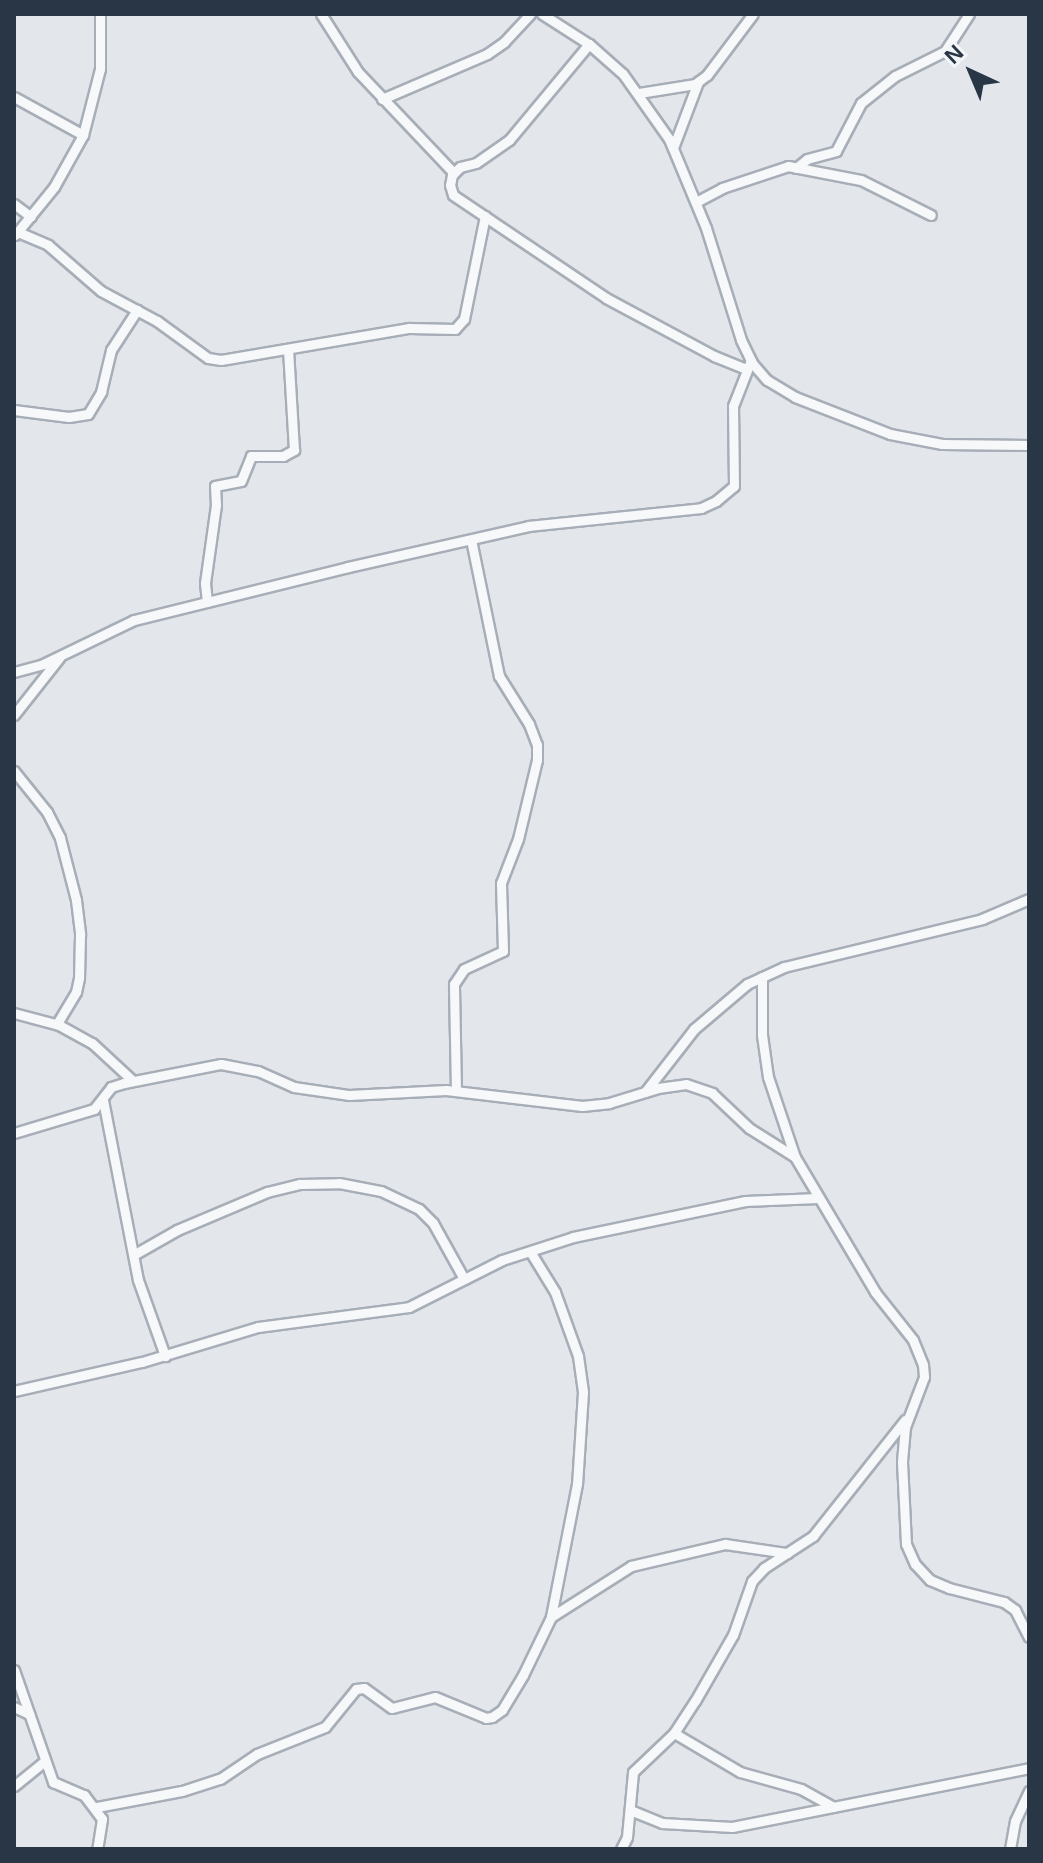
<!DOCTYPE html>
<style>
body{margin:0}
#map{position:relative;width:1043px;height:1863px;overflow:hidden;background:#e3e7ec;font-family:Arial,sans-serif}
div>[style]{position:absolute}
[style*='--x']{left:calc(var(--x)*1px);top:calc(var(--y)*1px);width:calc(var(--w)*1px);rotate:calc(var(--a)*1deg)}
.roads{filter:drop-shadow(2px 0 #a7aeb7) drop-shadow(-2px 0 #a7aeb7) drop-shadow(0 2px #a7aeb7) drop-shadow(0 -2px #a7aeb7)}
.minor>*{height:9px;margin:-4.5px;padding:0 4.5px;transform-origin:4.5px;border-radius:4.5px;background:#f6f8fa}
span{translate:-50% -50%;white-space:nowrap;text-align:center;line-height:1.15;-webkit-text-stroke:6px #f3f6f9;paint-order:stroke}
.frame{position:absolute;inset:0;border:16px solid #293646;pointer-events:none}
.north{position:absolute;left:931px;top:32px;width:80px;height:80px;-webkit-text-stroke:6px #f3f6f9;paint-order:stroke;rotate:316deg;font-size:22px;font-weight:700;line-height:32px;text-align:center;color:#293646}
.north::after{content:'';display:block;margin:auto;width:28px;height:36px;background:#293646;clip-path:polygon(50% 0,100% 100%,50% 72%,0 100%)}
</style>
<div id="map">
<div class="roads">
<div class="minor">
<div style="--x:321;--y:14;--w:69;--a:57.5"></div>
<div style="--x:358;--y:72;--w:139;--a:46.5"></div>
<div style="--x:542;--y:14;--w:56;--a:32.6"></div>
<div style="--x:589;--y:44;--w:45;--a:41.4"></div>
<div style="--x:623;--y:74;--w:80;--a:54.7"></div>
<div style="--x:669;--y:139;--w:96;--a:67.4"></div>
<div style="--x:706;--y:228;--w:117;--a:72.6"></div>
<div style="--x:741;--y:340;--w:25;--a:64"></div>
<div style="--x:752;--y:363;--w:23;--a:49"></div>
<div style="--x:767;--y:380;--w:33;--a:31"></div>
<div style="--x:795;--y:397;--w:102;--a:21.3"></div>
<div style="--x:890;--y:434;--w:53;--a:10.9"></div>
<div style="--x:942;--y:444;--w:87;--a:0.7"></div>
<div style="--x:589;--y:44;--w:125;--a:129.8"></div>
<div style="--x:509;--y:140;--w:40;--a:145.1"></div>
<div style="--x:476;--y:163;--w:16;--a:166"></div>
<div style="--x:460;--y:167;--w:11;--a:135"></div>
<div style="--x:452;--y:175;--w:10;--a:101"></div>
<div style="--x:450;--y:185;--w:10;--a:73"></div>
<div style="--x:453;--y:195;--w:184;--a:33.9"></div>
<div style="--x:606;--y:298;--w:123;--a:28.2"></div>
<div style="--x:714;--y:356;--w:35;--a:22"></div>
<div style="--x:639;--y:93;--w:57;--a:-9.1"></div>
<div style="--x:695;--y:84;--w:15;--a:-37"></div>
<div style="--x:707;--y:75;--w:76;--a:-53"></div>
<div style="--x:14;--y:97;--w:79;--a:28.8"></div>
<div style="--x:382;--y:99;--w:114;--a:-23.2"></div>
<div style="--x:487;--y:54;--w:21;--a:-35"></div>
<div style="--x:504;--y:42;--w:38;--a:-47"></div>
<div style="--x:673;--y:148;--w:71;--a:-69.3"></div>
<div style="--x:796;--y:168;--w:14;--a:-39"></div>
<div style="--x:807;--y:159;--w:30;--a:-15"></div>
<div style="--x:836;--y:151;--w:54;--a:-62.5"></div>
<div style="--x:861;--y:103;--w:43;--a:-38.5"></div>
<div style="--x:895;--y:76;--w:56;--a:-26.6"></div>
<div style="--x:945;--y:51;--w:44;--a:-57"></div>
<div style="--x:696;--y:202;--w:30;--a:-28"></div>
<div style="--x:722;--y:188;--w:70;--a:-18.4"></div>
<div style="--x:788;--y:166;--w:74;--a:10.9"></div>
<div style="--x:861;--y:180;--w:78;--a:26.6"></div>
<div style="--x:14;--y:204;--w:21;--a:37"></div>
<div style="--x:18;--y:232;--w:33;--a:23"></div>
<div style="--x:48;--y:245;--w:70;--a:41"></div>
<div style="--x:101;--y:291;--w:64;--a:28.2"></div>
<div style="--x:157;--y:321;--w:63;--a:36"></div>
<div style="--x:208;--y:358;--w:13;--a:9"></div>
<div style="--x:221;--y:360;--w:191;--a:-9.7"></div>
<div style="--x:409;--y:328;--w:46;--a:1.2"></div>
<div style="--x:455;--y:329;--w:13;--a:-48"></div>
<div style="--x:464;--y:319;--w:105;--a:-78.5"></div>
<div style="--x:15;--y:235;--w:62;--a:-50.9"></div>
<div style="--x:54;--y:187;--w:60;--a:-60.9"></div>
<div style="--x:83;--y:135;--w:68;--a:-75.6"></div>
<div style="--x:100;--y:69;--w:55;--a:-90"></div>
<div style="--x:14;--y:410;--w:55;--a:7.3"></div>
<div style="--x:69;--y:417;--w:19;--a:-9"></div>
<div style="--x:88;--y:414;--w:26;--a:-59"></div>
<div style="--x:101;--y:392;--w:43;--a:-76.6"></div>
<div style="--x:111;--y:350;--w:48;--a:-57"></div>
<div style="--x:207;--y:602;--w:19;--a:-96"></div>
<div style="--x:205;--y:583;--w:79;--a:-82"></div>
<div style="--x:216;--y:505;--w:19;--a:-93"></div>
<div style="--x:215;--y:486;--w:26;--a:-11"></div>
<div style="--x:241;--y:481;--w:27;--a:-68"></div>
<div style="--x:251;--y:456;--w:32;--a:0"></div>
<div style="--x:283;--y:456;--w:13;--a:-29"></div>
<div style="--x:294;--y:450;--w:100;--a:-93.4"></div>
<div style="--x:14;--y:672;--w:30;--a:-15"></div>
<div style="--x:43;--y:664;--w:101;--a:-25.8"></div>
<div style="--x:134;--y:620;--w:220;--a:-13.9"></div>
<div style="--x:348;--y:567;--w:185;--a:-12.8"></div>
<div style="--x:528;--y:526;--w:174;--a:-5.9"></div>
<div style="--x:701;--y:508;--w:17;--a:-25"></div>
<div style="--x:716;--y:501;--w:23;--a:-40"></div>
<div style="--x:734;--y:486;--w:80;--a:-90.7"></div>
<div style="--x:733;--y:406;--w:49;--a:-68.6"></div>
<div style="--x:14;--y:715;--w:73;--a:-51.7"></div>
<div style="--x:14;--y:771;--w:53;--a:51.2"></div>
<div style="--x:47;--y:812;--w:29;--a:63"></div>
<div style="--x:60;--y:838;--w:64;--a:75.5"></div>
<div style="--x:76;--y:900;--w:35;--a:83"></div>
<div style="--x:80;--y:935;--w:43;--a:91.3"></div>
<div style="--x:79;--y:978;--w:14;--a:102"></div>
<div style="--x:76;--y:992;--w:37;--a:121"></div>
<div style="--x:762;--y:977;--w:58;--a:90"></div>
<div style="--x:762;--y:1035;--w:42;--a:81.9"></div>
<div style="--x:768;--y:1077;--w:84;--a:71.4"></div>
<div style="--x:14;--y:1013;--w:47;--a:14.9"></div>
<div style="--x:59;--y:1025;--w:38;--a:29"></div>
<div style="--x:92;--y:1043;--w:56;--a:42.8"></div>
<div style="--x:456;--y:1091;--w:107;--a:-91.1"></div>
<div style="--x:454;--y:984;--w:18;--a:-56"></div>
<div style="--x:464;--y:969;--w:43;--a:-24.8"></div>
<div style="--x:503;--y:951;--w:68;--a:-91.7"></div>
<div style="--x:501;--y:883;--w:47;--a:-68.9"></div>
<div style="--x:518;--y:839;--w:81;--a:-76.5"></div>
<div style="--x:537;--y:760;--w:15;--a:-90"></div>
<div style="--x:537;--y:745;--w:22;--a:-111"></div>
<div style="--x:529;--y:724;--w:57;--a:-122"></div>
<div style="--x:499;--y:676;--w:139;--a:-101.6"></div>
<div style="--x:645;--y:1092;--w:80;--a:-52.1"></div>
<div style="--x:694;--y:1029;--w:70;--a:-40.3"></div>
<div style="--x:747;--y:984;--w:41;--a:-24.7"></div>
<div style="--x:784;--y:967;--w:204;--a:-13.6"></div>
<div style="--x:982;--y:919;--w:51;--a:-23.1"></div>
<div style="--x:103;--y:1100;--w:183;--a:79"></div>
<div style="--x:138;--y:1280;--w:81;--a:70.4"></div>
<div style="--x:14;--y:1133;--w:84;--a:-16.7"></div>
<div style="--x:94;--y:1109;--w:28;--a:-52"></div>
<div style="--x:111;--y:1087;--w:14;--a:-17"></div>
<div style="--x:124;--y:1083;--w:99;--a:-11.1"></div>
<div style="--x:221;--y:1064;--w:38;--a:11"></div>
<div style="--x:258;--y:1071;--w:39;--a:24"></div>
<div style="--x:294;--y:1087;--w:56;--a:8.3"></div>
<div style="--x:349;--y:1095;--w:97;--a:-3"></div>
<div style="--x:446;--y:1090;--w:137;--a:6.7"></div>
<div style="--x:582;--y:1106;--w:27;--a:-6"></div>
<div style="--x:609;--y:1103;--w:51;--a:-17"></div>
<div style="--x:658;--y:1088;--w:28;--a:-8"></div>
<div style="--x:686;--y:1084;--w:28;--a:19"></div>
<div style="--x:712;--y:1093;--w:51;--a:43.4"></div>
<div style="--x:749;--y:1128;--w:54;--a:32.2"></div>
<div style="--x:795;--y:1157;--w:157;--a:59.3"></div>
<div style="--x:875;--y:1292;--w:61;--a:51.6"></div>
<div style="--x:913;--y:1340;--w:27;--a:68"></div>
<div style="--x:923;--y:1365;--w:12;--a:85"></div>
<div style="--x:924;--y:1377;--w:53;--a:110.8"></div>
<div style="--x:905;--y:1427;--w:35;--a:95"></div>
<div style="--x:902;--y:1462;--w:82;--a:87.2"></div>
<div style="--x:906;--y:1544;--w:22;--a:66"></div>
<div style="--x:915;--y:1564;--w:22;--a:47"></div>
<div style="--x:930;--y:1580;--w:21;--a:23"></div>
<div style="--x:949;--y:1588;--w:57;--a:14.3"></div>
<div style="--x:1004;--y:1602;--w:14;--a:36"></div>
<div style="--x:1015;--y:1610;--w:30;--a:63"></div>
<div style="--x:531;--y:1253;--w:46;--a:58.4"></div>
<div style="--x:555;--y:1292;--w:68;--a:70.2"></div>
<div style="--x:578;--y:1356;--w:36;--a:82"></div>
<div style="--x:583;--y:1392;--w:92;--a:93.7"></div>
<div style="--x:577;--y:1484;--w:136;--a:101.1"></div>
<div style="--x:135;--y:1254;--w:48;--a:-29.7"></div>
<div style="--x:177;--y:1230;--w:98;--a:-22.9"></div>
<div style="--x:267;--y:1192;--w:34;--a:-14"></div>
<div style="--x:300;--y:1184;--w:39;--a:-1"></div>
<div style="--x:339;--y:1183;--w:43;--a:10.8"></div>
<div style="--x:381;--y:1191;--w:42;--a:25.3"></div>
<div style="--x:419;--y:1209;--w:20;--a:45"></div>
<div style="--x:433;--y:1223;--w:64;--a:61"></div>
<div style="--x:14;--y:1391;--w:131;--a:-12.8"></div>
<div style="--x:142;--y:1362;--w:121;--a:-16.8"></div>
<div style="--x:258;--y:1327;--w:152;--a:-7.5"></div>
<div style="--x:409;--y:1307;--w:104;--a:-26.8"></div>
<div style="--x:502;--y:1260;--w:75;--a:-17.9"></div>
<div style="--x:573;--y:1237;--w:176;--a:-11.8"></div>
<div style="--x:745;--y:1201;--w:73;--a:-2.4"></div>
<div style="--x:14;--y:1670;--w:119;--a:70.8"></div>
<div style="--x:53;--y:1782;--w:34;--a:23"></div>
<div style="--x:84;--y:1795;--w:30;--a:53"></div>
<div style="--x:102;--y:1819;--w:30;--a:99"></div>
<div style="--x:14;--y:1707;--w:17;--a:25"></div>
<div style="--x:674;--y:1733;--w:77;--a:30.6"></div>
<div style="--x:740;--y:1772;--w:63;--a:15.6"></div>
<div style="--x:801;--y:1789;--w:37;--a:29"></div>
<div style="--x:14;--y:1786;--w:38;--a:-39"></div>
<div style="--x:97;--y:1807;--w:86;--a:-10.7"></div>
<div style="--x:182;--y:1791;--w:40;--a:-18"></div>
<div style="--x:220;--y:1779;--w:45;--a:-34"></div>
<div style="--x:257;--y:1754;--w:73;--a:-21.7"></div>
<div style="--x:325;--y:1727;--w:49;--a:-50.8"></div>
<div style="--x:356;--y:1689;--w:8;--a:-7"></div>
<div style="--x:364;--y:1688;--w:34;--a:36"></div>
<div style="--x:392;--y:1708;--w:44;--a:-14.3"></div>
<div style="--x:435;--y:1697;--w:55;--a:22.4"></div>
<div style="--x:486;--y:1718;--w:6;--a:-9"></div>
<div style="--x:492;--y:1717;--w:12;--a:-35"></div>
<div style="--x:502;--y:1710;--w:41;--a:-59"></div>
<div style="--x:523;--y:1675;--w:64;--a:-64.2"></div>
<div style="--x:551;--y:1617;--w:95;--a:-32.5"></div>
<div style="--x:631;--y:1566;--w:97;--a:-13.2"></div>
<div style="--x:725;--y:1544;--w:63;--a:8.3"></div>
<div style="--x:630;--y:1810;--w:35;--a:22"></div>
<div style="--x:662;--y:1823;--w:70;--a:3.3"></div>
<div style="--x:732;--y:1827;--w:303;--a:-11.2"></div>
<div style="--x:621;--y:1849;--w:13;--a:-63"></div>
<div style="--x:627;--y:1837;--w:65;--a:-84.7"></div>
<div style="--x:633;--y:1772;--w:57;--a:-43.6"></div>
<div style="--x:674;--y:1733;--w:38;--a:-57"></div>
<div style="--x:695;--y:1701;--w:76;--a:-60.1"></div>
<div style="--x:733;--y:1635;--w:57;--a:-70.6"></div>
<div style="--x:752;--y:1581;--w:18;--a:-47"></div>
<div style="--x:764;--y:1568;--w:59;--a:-33.1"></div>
<div style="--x:813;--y:1536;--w:148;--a:-51.6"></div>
<div style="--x:1010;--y:1849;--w:28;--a:-80"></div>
<div style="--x:1015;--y:1821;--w:33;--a:-65"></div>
</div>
</div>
<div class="frame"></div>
<div class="north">N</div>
</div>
